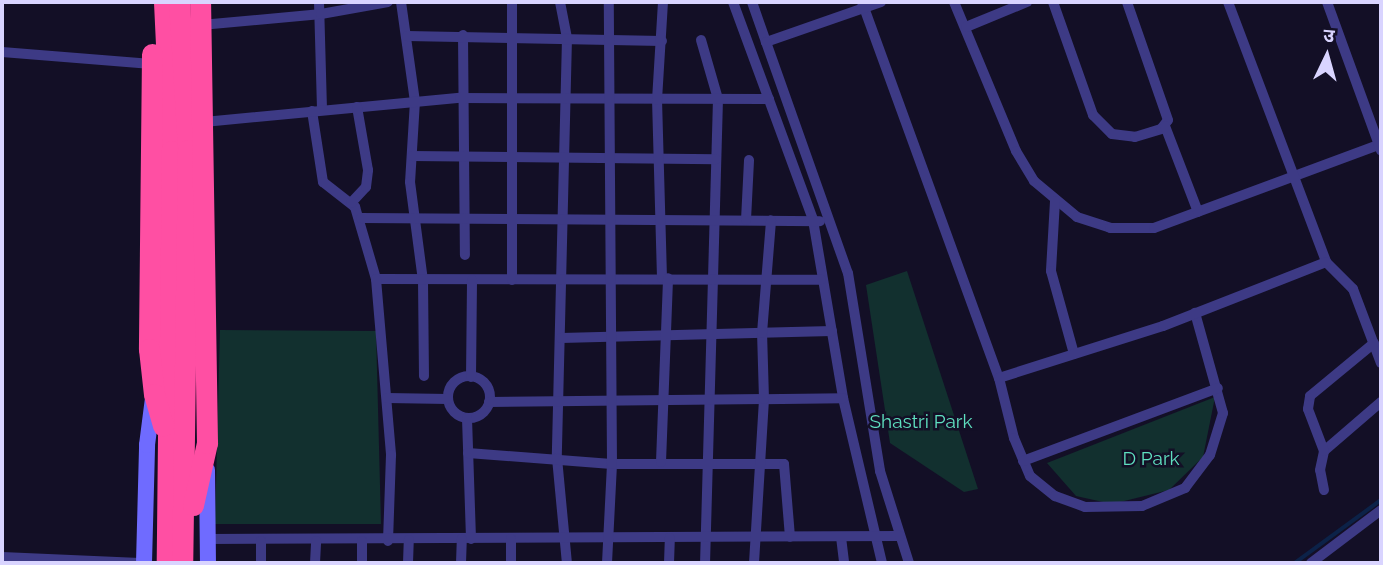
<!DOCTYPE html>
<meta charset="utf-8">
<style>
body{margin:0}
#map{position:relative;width:1383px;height:565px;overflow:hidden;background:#130f26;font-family:Raleway,"Noto Sans Devanagari",sans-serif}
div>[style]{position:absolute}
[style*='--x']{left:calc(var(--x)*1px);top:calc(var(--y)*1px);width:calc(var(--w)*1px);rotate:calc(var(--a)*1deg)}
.green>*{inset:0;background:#12302f}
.stream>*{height:3.5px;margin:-1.75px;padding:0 1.75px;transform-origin:1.75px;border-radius:1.75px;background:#0c2248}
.street>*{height:10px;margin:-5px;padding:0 5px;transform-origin:5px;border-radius:5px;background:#3d3a85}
.street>.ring{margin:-5px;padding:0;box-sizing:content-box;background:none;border:10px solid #3d3a85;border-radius:50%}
.secondary>*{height:16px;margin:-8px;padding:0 8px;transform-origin:8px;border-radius:8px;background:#6f6bff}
.highway>*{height:21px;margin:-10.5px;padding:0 10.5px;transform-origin:10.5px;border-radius:10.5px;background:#ff4fa3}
span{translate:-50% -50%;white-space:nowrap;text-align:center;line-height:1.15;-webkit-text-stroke:5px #130f26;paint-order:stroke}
.park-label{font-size:19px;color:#5fe0c0}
.frame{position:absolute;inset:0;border:4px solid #d9d4ff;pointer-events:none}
.north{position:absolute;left:1292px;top:21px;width:70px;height:70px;-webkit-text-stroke:5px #130f26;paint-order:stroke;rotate:5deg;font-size:19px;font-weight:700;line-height:28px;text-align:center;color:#d9d4ff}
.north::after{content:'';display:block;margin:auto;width:24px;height:32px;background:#d9d4ff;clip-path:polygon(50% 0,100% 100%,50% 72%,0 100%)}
</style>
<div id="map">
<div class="green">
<div style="clip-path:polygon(907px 271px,978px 489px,964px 492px,890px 443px,866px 285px)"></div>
<div style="clip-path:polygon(220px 330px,376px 331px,381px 524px,215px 524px)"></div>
<div style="clip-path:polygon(1215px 397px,1203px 457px,1169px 490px,1112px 504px,1076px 496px,1047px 463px)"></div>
</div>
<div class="stream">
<div style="--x:1295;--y:563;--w:107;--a:-36.2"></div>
</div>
<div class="street">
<div style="--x:319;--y:2;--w:108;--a:88.4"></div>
<div style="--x:401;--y:2;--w:100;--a:82"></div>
<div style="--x:415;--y:101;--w:81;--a:93.5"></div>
<div style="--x:410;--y:182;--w:100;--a:82.5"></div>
<div style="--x:423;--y:281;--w:95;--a:89.4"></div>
<div style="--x:560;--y:2;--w:37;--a:79"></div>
<div style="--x:567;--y:38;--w:420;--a:91.4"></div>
<div style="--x:557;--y:458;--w:105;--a:84.6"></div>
<div style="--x:733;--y:2;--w:232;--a:69.8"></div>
<div style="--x:813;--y:220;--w:181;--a:80.4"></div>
<div style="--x:843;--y:398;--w:170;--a:76.7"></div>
<div style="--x:752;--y:2;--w:42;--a:70.7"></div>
<div style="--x:862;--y:2;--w:400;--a:70"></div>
<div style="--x:999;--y:378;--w:62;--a:76"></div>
<div style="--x:1014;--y:438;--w:41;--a:67.2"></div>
<div style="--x:1030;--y:476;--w:32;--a:39"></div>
<div style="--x:1055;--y:496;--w:32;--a:20"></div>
<div style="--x:1085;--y:507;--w:57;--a:-1"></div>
<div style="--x:1142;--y:506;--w:47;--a:-22.7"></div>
<div style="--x:1185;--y:488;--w:41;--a:-52.9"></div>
<div style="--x:1210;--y:455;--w:44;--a:-72.8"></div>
<div style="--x:1223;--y:413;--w:104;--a:-105.6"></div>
<div style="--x:881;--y:2;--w:122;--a:160.8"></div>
<div style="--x:766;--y:42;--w:245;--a:70.5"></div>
<div style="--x:848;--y:273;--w:201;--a:80.8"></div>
<div style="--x:880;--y:471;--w:96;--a:72.5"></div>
<div style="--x:954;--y:2;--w:161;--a:67.4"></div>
<div style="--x:1016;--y:151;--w:35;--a:59"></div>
<div style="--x:1034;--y:181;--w:56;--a:39.9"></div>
<div style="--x:1077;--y:217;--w:35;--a:18"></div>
<div style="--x:1110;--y:228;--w:44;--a:0"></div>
<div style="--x:1154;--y:228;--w:242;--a:-20.3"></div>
<div style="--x:1053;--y:2;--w:120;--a:70.5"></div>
<div style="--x:1093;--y:115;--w:27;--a:45"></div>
<div style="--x:1112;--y:134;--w:23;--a:7"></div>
<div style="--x:1135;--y:137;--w:27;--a:-17"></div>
<div style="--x:1161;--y:129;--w:11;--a:-52"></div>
<div style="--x:1168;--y:120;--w:125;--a:-109.2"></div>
<div style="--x:1228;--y:2;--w:278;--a:69.3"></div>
<div style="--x:1326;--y:262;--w:38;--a:45"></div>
<div style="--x:1353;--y:289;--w:79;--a:69.3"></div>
<div style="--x:1327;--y:2;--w:158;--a:70"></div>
<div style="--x:201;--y:25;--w:121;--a:-5.2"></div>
<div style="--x:321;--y:14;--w:68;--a:-10.2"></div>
<div style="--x:966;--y:27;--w:66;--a:-22.3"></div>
<div style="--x:463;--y:35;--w:220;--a:89.5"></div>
<div style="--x:407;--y:36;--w:255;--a:1.1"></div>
<div style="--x:701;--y:40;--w:61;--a:73.9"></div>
<div style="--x:718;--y:99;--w:464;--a:91.6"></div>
<div style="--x:2;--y:52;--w:150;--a:4.6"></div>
<div style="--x:312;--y:111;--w:72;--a:81.2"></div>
<div style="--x:323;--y:182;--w:41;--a:38"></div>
<div style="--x:355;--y:207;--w:75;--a:73.7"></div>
<div style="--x:376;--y:279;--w:445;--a:0.1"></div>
<div style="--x:204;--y:122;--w:257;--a:-5.4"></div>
<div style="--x:460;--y:98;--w:309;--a:0.2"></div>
<div style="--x:1165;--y:126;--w:92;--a:69"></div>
<div style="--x:412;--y:156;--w:304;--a:0.6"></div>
<div style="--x:1055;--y:201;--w:70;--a:93.3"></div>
<div style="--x:1051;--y:271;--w:86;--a:74.5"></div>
<div style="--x:351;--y:203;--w:22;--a:-47"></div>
<div style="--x:366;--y:187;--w:17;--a:-83"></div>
<div style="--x:368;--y:170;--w:64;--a:-99.9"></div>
<div style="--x:361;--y:218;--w:459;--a:0.4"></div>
<div style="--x:746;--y:220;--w:60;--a:-87.1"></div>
<div style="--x:662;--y:278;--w:178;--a:-91.6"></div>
<div style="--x:657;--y:100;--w:98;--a:-86.5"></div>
<div style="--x:376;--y:279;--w:177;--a:85.1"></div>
<div style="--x:391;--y:455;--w:86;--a:92"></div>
<div style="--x:512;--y:280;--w:278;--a:-90"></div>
<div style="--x:561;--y:338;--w:271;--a:-1.5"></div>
<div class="ring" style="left:448px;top:376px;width:32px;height:32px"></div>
<div style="--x:471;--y:377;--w:97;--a:-89.4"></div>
<div style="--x:999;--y:378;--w:172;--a:-17.6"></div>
<div style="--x:1163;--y:326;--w:175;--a:-21.4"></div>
<div style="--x:387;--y:398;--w:61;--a:0.9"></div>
<div style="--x:489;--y:402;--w:354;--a:-0.6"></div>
<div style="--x:467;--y:418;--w:121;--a:88.1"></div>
<div style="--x:1324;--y:451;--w:75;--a:-40.7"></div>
<div style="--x:468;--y:453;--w:144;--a:4.4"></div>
<div style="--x:612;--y:464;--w:172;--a:0"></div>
<div style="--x:784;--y:464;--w:73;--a:85.3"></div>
<div style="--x:1023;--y:461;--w:208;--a:-20.5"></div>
<div style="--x:661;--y:462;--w:184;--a:-87.8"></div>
<div style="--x:1324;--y:490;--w:20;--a:-101"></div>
<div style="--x:1320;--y:470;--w:19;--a:-78"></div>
<div style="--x:1324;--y:451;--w:45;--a:-110.9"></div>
<div style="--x:1308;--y:409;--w:13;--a:-81"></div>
<div style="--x:1310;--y:396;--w:83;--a:-39.6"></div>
<div style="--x:841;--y:537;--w:26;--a:83"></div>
<div style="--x:208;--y:539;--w:692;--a:-0.25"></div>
<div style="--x:511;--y:539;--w:24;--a:90"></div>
<div style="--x:362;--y:541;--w:22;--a:90"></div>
<div style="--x:2;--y:557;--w:138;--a:2.5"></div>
<div style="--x:261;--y:563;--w:22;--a:-90"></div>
<div style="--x:315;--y:563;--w:22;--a:-87"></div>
<div style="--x:408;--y:563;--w:23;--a:-88"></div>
<div style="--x:461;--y:563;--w:24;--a:-88"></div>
<div style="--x:607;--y:563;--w:99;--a:-87.1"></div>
<div style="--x:612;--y:464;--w:462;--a:-90.4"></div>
<div style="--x:669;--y:563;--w:25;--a:-88"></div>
<div style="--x:754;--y:563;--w:164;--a:-86.5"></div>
<div style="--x:764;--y:399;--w:66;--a:-91.7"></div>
<div style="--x:762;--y:333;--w:113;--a:-85.4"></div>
<div style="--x:1311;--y:563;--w:88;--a:-37.1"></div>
</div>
<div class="secondary">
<div style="--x:207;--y:470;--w:93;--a:89.4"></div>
<div style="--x:144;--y:563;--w:118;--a:-88.5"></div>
<div style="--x:147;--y:445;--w:47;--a:-82.7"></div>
</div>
<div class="highway">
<div style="--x:164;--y:2;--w:149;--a:87.3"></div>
<div style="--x:171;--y:151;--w:412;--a:90.6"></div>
<div style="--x:179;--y:2;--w:148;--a:86.5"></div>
<div style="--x:188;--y:150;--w:413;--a:90.8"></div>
<div style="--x:152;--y:54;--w:295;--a:90.6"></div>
<div style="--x:149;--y:349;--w:45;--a:83.7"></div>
<div style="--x:154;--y:394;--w:33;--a:74"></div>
<div style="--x:193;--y:505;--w:64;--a:-77.3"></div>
<div style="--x:207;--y:443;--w:441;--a:-90.9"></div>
</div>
<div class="park-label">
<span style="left:921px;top:422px">Shastri Park</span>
<span style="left:1151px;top:459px">D Park</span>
</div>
<div class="frame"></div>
<div class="north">उ</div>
</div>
